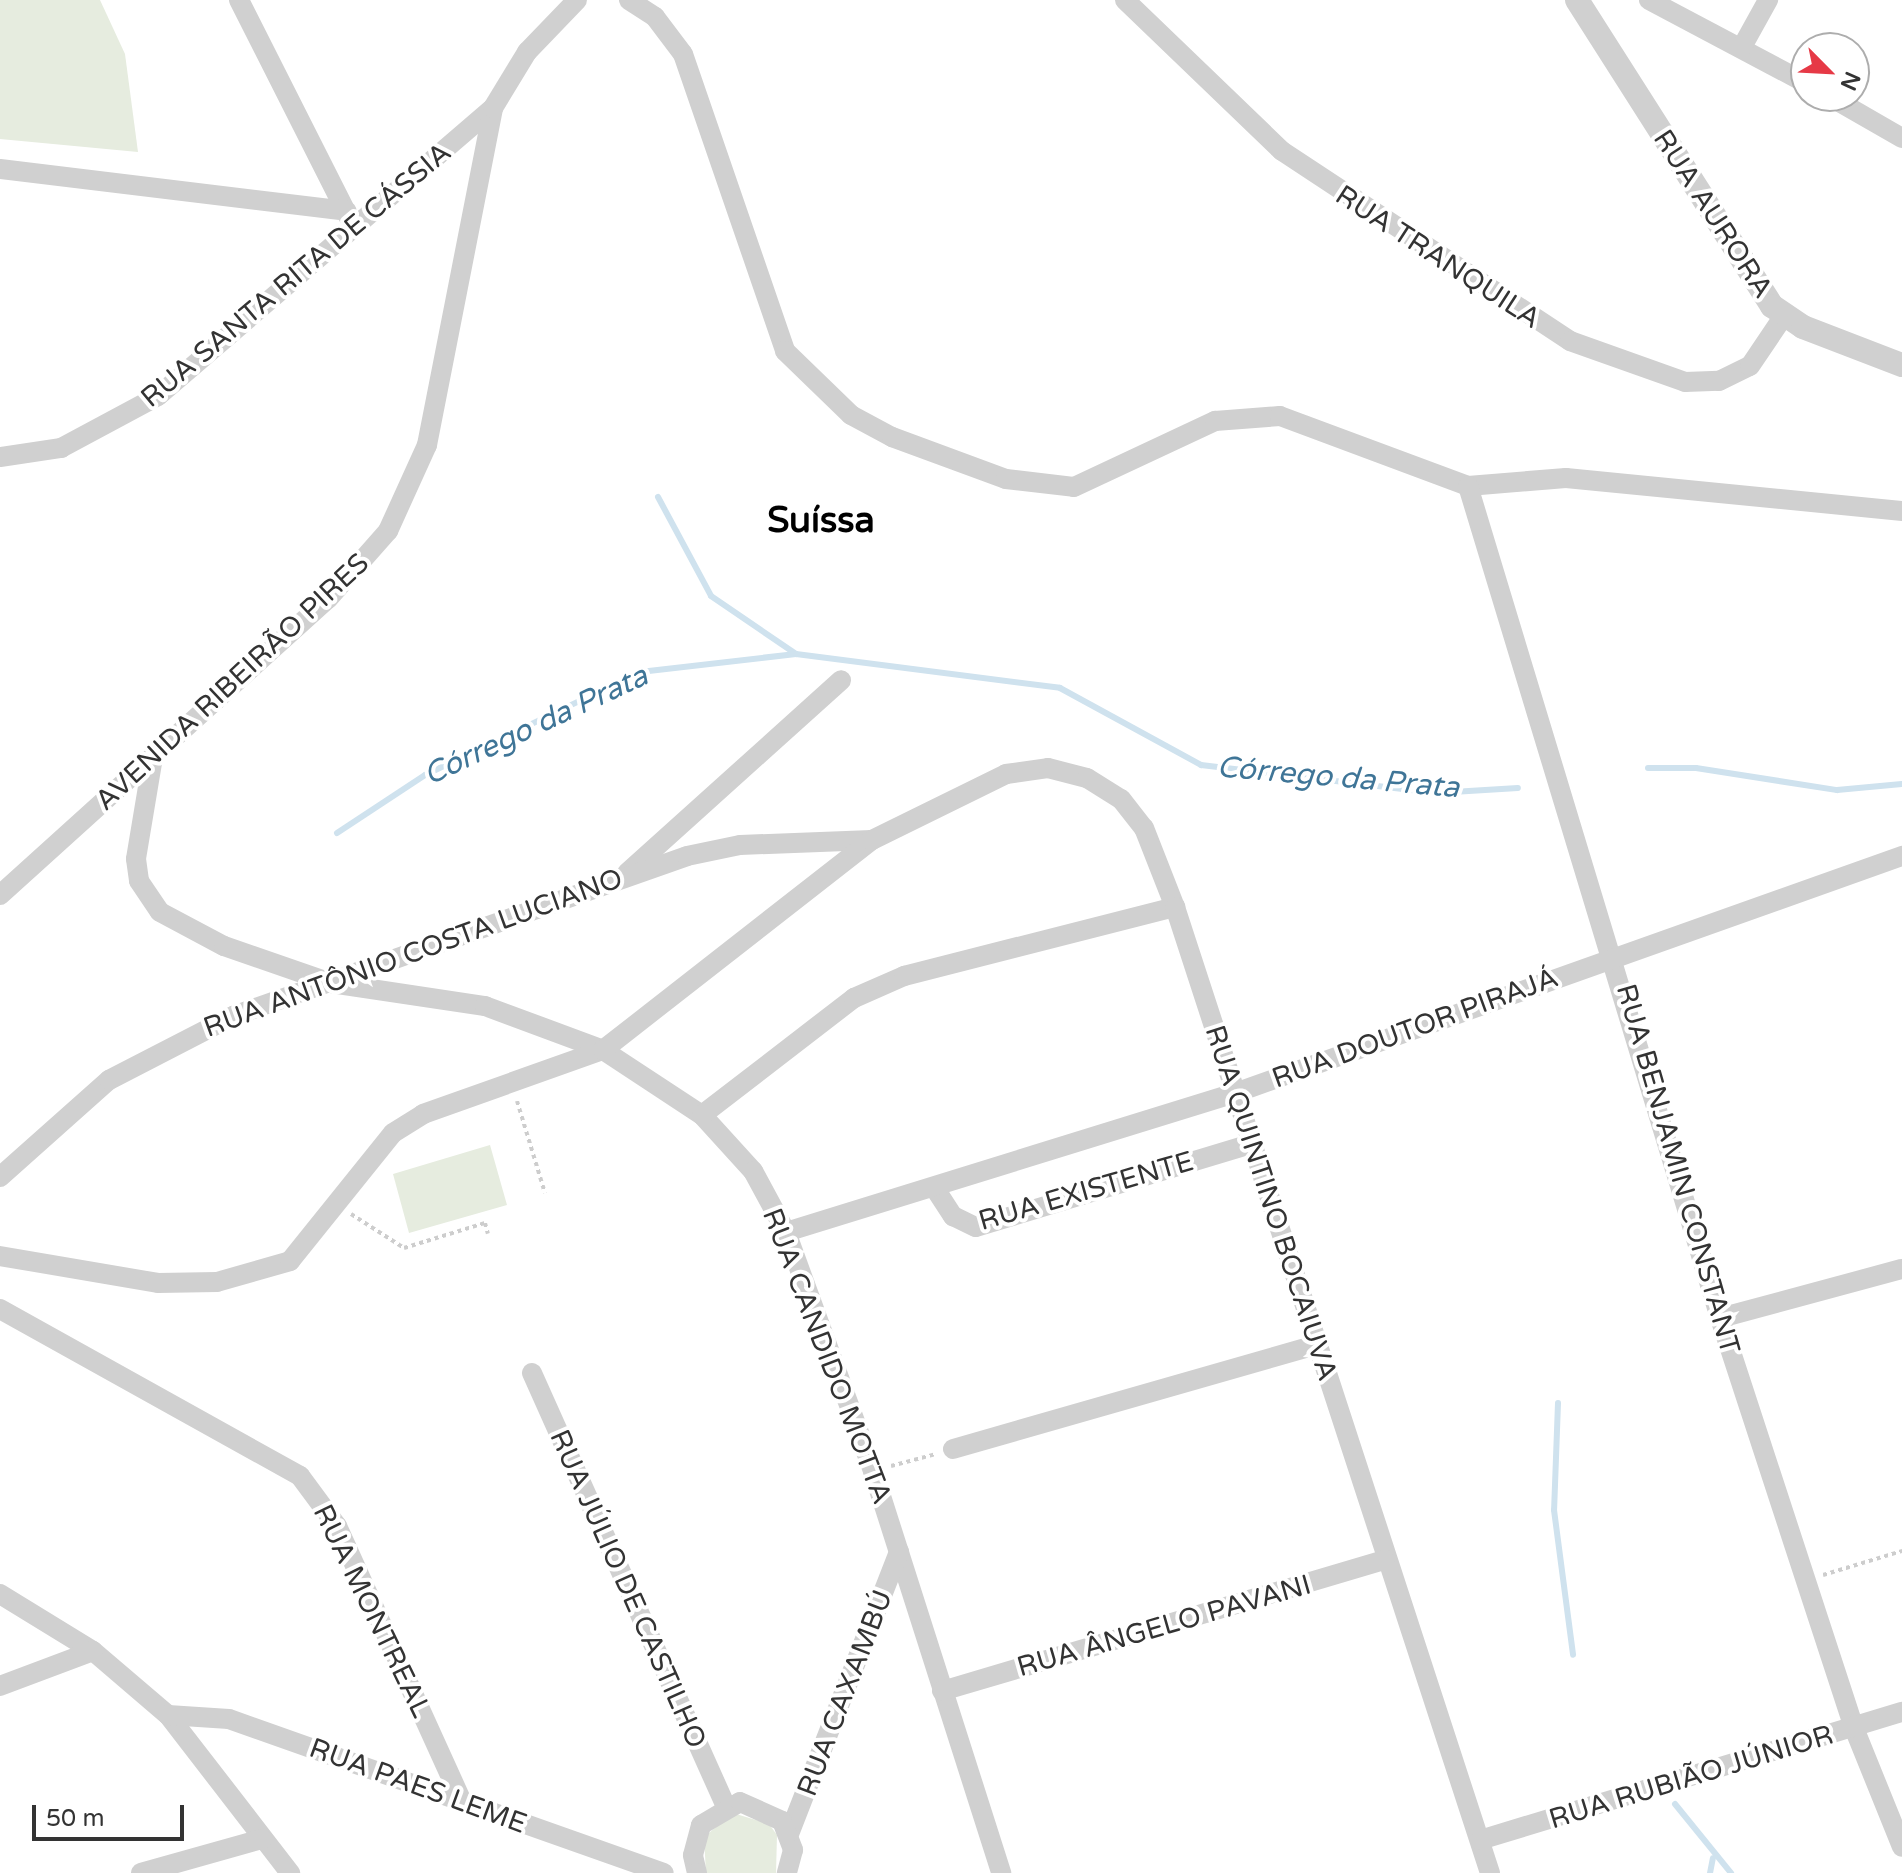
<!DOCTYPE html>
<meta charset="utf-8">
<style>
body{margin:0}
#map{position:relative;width:1902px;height:1873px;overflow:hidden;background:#fff;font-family:"Varela Round",sans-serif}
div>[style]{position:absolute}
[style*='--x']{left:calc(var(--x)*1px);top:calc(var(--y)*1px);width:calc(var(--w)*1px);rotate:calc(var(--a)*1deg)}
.green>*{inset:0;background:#e6ecdf}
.stream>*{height:6px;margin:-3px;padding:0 3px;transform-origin:3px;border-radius:3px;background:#cfe2ee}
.path>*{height:4px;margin-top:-2px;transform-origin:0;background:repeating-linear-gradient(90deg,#cdcdcd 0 4px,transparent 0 8px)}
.minor>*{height:20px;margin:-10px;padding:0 10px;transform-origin:10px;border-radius:10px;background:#d0d0d0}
.tertiary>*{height:24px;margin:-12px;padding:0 12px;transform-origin:12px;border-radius:12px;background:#d0d0d0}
span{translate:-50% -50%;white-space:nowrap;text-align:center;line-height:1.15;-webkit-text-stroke:8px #fff;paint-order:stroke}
.street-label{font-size:28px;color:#333}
.water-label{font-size:30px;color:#3f7597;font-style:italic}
.district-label{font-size:36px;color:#000;font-weight:700}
.north{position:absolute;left:1790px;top:32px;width:80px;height:80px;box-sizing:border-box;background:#fff;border:2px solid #adadad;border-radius:50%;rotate:114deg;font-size:22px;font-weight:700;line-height:32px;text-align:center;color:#333}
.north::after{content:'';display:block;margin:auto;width:28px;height:36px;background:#e63946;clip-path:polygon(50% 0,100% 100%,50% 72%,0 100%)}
.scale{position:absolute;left:32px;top:1805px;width:152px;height:36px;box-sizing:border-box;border:4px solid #333;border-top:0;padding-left:10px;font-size:24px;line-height:28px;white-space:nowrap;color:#333;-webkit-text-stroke:6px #fff;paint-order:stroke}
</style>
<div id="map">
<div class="green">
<div style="clip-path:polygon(0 0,100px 0,125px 54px,138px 152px,0 139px)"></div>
<div style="clip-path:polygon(490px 1145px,507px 1205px,409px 1233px,393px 1174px)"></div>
<div style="clip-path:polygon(733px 1813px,769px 1824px,777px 1835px,776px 1873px,706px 1873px,704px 1837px)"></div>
</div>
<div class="stream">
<div style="--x:658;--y:497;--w:112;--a:61.8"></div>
<div style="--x:711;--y:596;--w:103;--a:34.3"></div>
<div style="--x:1648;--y:768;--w:48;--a:0"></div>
<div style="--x:1696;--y:768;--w:143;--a:8.9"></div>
<div style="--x:1837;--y:790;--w:65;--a:-5.3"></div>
<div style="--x:337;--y:833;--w:105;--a:-33.4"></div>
<div style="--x:425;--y:775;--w:238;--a:-25.6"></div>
<div style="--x:640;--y:672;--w:157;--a:-6.6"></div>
<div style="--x:796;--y:654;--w:266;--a:7.3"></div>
<div style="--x:1060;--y:688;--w:161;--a:28.6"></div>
<div style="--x:1201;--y:765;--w:237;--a:6.8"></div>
<div style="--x:1436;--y:793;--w:82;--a:-3.5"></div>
<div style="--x:1558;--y:1403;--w:107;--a:92.1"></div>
<div style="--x:1554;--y:1510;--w:146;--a:82.5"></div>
<div style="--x:1675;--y:1804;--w:89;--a:50.9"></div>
<div style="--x:1710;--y:1873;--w:15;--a:-79"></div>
</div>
<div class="path">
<div style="--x:517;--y:1101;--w:96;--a:73.1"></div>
<div style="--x:351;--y:1214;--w:63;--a:32.7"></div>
<div style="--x:404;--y:1248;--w:85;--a:-17.2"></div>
<div style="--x:485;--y:1223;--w:11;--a:75"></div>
<div style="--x:891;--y:1466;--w:47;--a:-14.9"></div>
<div style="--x:1823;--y:1575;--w:83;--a:-16.9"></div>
</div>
<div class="minor">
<div style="--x:239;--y:0;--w:244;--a:63.2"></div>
<div style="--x:629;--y:0;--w:31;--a:33"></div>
<div style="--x:655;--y:17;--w:46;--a:52.9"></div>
<div style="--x:683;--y:54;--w:314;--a:71"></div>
<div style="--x:785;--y:351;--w:92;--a:44.1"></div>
<div style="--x:851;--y:415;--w:47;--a:28.2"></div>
<div style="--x:892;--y:437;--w:121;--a:20.2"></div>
<div style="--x:1006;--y:479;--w:68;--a:6.7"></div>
<div style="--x:1074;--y:487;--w:156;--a:-25.1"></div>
<div style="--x:1215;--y:421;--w:65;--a:-4.4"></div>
<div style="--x:1280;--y:416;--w:201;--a:20.4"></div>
<div style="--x:1468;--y:486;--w:98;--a:-4.7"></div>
<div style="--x:1566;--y:478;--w:338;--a:5.6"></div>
<div style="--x:1125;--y:0;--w:218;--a:43.9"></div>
<div style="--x:1282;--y:151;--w:345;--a:33.4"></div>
<div style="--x:1570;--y:341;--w:122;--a:19.6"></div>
<div style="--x:1685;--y:382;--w:34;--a:-2"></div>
<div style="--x:1719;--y:381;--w:34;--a:-26"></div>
<div style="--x:1750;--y:366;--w:59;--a:-56"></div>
<div style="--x:1649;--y:0;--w:178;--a:27.9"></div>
<div style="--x:1742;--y:47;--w:54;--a:-61"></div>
<div style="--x:1829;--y:96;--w:84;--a:29.9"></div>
<div style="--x:0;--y:169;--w:349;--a:6.9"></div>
<div style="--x:0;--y:457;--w:62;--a:-8.4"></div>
<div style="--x:61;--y:448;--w:110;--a:-28.2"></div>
<div style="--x:158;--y:396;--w:442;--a:-40.7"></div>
<div style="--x:1468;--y:486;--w:869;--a:73.15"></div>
<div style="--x:1720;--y:1318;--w:431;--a:71.9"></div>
<div style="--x:1854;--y:1728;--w:128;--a:68"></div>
<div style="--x:153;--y:757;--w:103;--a:99.5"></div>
<div style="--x:136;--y:859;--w:22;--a:82"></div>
<div style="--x:139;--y:881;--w:37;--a:56"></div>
<div style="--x:160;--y:912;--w:72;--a:28"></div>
<div style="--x:224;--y:946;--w:113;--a:19.1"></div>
<div style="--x:331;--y:983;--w:156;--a:8.5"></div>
<div style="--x:485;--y:1006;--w:126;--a:20.4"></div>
<div style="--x:603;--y:1050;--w:118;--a:33.3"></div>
<div style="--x:702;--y:1115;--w:76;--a:47.7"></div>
<div style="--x:753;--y:1171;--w:69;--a:61.6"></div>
<div style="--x:786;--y:1232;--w:254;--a:70"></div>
<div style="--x:873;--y:1471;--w:422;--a:72.3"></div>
<div style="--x:627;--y:873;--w:288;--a:-42"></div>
<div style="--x:0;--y:895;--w:442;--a:-42.1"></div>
<div style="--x:328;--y:599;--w:91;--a:-48.6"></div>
<div style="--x:388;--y:531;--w:94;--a:-65.6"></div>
<div style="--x:427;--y:445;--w:343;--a:-78.9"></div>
<div style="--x:493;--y:108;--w:66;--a:-58.7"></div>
<div style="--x:527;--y:52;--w:72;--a:-46.1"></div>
<div style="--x:702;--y:1115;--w:192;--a:-37.6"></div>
<div style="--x:854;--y:998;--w:55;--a:-23.7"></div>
<div style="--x:904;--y:976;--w:280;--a:-14.3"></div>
<div style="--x:0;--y:1177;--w:146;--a:-41.7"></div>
<div style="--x:109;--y:1080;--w:140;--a:-27.3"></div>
<div style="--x:233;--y:1016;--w:481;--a:-19.4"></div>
<div style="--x:687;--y:856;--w:54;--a:-11.7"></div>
<div style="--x:740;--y:845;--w:132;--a:-2.2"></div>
<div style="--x:934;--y:1187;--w:35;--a:57"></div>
<div style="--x:953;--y:1216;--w:25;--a:26"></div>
<div style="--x:976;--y:1227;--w:290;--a:-16.8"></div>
<div style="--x:786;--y:1232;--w:473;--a:-17.2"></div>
<div style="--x:1238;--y:1092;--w:705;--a:-19.57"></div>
<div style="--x:0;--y:1256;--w:160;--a:9.7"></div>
<div style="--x:158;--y:1283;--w:59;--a:-1"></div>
<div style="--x:217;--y:1282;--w:76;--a:-16"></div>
<div style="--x:290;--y:1261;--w:164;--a:-51.2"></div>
<div style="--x:393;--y:1133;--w:36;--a:-32"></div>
<div style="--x:423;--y:1114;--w:191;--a:-19.6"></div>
<div style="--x:603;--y:1050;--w:341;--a:-38"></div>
<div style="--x:872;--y:840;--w:149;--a:-26.2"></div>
<div style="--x:1006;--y:774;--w:42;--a:-8.1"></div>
<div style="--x:1048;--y:768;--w:40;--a:14.4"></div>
<div style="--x:1087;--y:778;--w:40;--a:32"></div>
<div style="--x:1121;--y:799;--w:37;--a:52"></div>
<div style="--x:1144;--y:828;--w:85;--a:68.6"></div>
<div style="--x:1175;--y:907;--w:1016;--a:71.94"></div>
<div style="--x:0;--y:1309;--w:343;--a:29.1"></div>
<div style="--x:300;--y:1476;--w:62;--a:53.5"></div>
<div style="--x:337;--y:1526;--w:302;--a:65.6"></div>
<div style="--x:1720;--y:1318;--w:188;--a:-15.1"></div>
<div style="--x:532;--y:1373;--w:473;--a:65.9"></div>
<div style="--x:953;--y:1449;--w:378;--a:-16"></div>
<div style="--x:0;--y:1594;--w:109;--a:31.5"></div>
<div style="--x:93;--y:1651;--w:99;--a:40.5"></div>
<div style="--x:168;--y:1715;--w:200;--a:52.3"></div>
<div style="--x:0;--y:1686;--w:99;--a:-20.6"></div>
<div style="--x:942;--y:1691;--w:462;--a:-16.5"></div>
<div style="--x:168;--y:1715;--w:61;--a:3.8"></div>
<div style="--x:229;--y:1719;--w:461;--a:19.5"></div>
<div style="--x:789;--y:1834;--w:303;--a:-68.7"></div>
<div style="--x:1480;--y:1840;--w:441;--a:-16.9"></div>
<div style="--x:141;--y:1873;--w:126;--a:-15.7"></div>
<div style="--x:697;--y:1873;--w:18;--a:-103"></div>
<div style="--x:693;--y:1855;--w:31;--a:-75"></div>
<div style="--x:701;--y:1825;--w:45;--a:-30.5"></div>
<div style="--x:740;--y:1802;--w:46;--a:24.3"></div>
<div style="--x:782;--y:1821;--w:31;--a:69"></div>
<div style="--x:793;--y:1850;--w:24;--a:105"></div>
</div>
<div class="tertiary">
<div style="--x:1577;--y:0;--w:363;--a:57.5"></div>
<div style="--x:1772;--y:306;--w:37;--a:34"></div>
<div style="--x:1803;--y:327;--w:106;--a:21"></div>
</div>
<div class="street-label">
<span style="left:1713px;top:214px;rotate:57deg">RUA AURORA</span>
<span style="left:1438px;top:257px;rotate:33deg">RUA TRANQUILA</span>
<span style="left:296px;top:275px;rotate:-40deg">RUA SANTA RITA DE CÁSSIA</span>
<span style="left:232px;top:682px;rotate:-43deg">AVENIDA RIBEIRÃO PIRES</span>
<span style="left:413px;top:953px;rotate:-20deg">RUA ANTÔNIO COSTA LUCIANO</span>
<span style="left:1415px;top:1028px;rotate:-20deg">RUA DOUTOR PIRAJÁ</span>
<span style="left:1678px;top:1169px;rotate:74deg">RUA BENJAMIN CONSTANT</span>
<span style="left:1086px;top:1191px;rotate:-16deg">RUA EXISTENTE</span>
<span style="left:1271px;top:1203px;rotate:72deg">RUA QUINTINO BOCAIUVA</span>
<span style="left:827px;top:1356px;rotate:69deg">RUA CANDIDO MOTTA</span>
<span style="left:628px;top:1589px;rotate:66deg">RUA JÚLIO DE CASTILHO</span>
<span style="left:372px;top:1611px;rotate:64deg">RUA MONTREAL</span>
<span style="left:1164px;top:1626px;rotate:-16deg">RUA ÂNGELO PAVANI</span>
<span style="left:845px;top:1693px;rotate:-69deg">RUA CAXAMBÚ</span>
<span style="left:1691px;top:1777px;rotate:-17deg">RUA RUBIÃO JÚNIOR</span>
<span style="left:418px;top:1786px;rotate:20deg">RUA PAES LEME</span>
</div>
<div class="water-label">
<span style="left:536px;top:726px;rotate:-25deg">Córrego da Prata</span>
<span style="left:1338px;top:778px;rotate:5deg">Córrego da Prata</span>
</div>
<div class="district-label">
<span style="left:821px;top:521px">Suíssa</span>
</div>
<div class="north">N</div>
<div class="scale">50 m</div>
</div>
